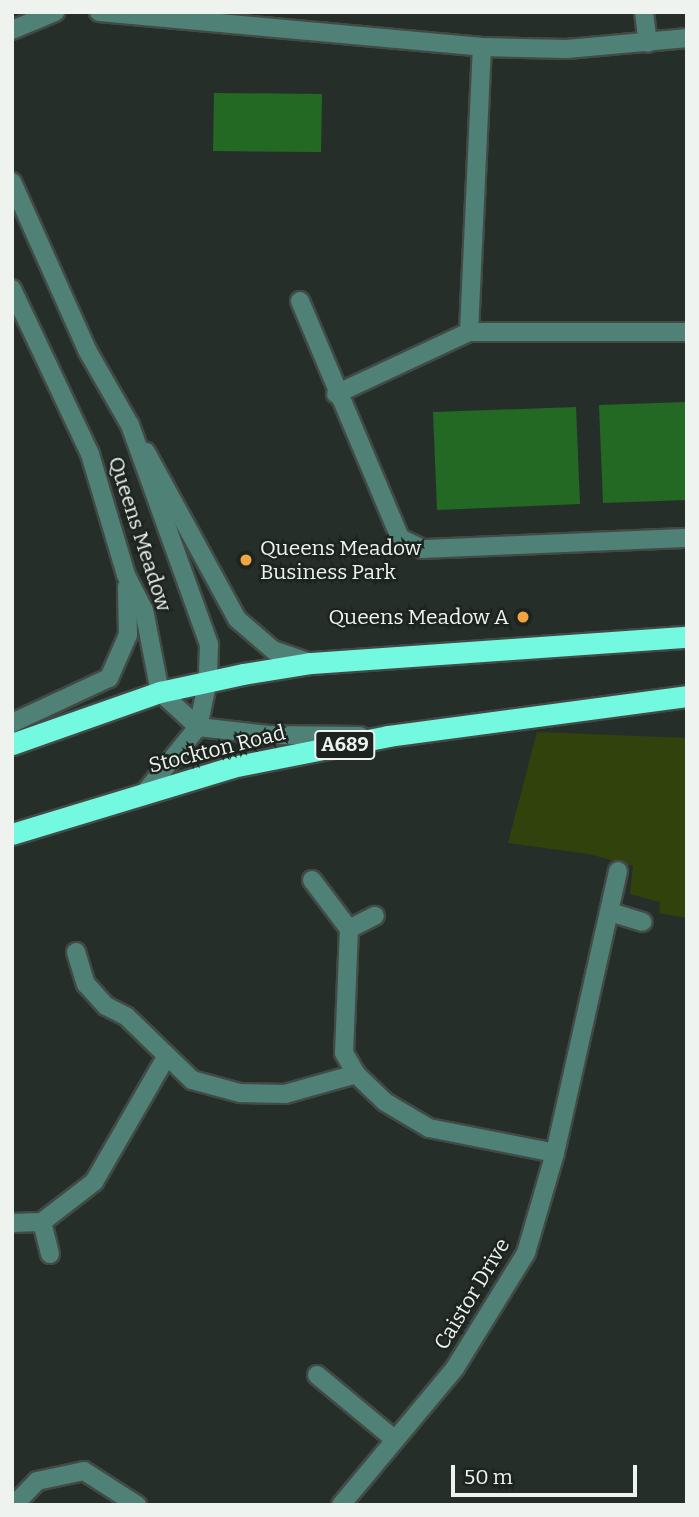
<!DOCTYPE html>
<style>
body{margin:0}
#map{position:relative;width:699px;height:1517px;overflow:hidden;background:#262e2a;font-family:Bitter,serif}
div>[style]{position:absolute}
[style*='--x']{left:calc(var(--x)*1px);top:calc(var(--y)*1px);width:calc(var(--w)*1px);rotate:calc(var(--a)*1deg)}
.green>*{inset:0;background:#32420c}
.building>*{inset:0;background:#246923}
.roads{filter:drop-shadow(2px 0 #424a46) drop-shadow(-2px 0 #424a46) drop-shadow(0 2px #424a46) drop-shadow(0 -2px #424a46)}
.minor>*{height:18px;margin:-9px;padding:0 9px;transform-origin:9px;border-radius:9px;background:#508177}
.highway>*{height:21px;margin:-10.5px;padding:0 10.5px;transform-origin:10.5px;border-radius:10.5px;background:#72f9e0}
.dots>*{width:19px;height:19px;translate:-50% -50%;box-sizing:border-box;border:4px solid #1d2420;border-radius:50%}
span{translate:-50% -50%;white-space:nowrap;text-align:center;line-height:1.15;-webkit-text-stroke:5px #1d2420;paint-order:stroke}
.shield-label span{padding:2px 5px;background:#1d2420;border:2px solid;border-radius:5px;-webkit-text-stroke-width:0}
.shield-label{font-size:19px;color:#eef3f0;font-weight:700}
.street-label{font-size:21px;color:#eef3f0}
.poi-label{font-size:21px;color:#eef3f0}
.left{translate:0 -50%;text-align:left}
.right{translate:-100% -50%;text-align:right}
.frame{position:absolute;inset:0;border:14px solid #eef3f0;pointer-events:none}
.scale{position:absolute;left:451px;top:1465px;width:186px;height:32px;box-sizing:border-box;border:4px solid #eef3f0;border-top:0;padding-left:9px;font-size:21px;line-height:24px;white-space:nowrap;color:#eef3f0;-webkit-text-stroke:5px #1d2420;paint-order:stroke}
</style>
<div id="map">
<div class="green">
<div style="clip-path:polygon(537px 732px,687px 738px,687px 918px,659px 913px,660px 902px,630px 894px,633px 866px,589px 854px,508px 843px)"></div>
</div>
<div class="building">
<div style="clip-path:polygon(214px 93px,322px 94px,321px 152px,213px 151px)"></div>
<div style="clip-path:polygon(687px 402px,687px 500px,603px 503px,599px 405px)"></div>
<div style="clip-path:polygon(576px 407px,580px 504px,437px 510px,433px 412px)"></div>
</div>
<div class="roads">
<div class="minor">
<div style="--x:99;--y:12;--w:385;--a:5.2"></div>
<div style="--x:482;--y:47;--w:85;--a:1.3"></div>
<div style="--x:567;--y:49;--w:121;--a:-5.2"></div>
<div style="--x:644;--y:12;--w:31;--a:83"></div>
<div style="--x:12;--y:30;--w:47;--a:-22.7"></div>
<div style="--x:12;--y:182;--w:184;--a:65.9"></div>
<div style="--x:87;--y:350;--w:86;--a:60.2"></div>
<div style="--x:130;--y:425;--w:234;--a:70.2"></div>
<div style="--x:209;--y:645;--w:35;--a:92"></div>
<div style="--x:208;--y:680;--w:48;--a:102"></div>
<div style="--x:198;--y:727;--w:82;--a:129.1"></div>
<div style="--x:12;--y:289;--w:183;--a:64.7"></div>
<div style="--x:90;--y:454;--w:126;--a:73.4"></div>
<div style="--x:126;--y:575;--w:39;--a:63"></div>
<div style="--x:144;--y:610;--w:84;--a:79"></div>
<div style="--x:160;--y:692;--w:52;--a:42.6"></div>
<div style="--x:198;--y:727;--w:71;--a:6.4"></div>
<div style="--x:269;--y:735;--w:91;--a:0.6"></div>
<div style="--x:300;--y:301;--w:257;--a:67.1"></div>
<div style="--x:400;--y:538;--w:25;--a:26"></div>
<div style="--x:423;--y:549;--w:264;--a:-2.4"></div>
<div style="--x:469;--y:332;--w:285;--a:-87.4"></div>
<div style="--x:336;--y:394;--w:147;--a:-25"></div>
<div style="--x:469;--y:332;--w:218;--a:0"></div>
<div style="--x:146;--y:452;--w:190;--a:61.4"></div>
<div style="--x:237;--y:619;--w:48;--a:40.7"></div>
<div style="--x:273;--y:650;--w:40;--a:18.9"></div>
<div style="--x:12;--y:723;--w:107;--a:-24.9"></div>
<div style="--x:109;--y:678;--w:47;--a:-66.2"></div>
<div style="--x:128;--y:635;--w:48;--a:-91.2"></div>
<div style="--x:312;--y:880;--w:61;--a:52.9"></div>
<div style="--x:349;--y:929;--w:29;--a:-27"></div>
<div style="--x:610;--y:912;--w:34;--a:17"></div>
<div style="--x:349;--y:929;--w:124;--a:92.3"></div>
<div style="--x:344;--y:1053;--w:24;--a:60"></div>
<div style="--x:356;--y:1074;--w:40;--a:44"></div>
<div style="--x:385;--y:1102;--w:51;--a:30.6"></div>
<div style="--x:429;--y:1128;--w:128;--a:11.2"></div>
<div style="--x:76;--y:952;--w:34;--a:73"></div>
<div style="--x:86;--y:984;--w:30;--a:48"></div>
<div style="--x:106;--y:1006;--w:22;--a:27"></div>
<div style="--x:126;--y:1016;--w:92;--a:44.1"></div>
<div style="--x:192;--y:1080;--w:50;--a:15.2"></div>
<div style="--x:240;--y:1093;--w:45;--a:1.3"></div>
<div style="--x:285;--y:1094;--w:74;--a:-15.7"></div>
<div style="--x:42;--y:1222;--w:66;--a:-37.6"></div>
<div style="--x:94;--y:1182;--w:142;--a:-60"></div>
<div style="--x:12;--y:1223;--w:30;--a:-2"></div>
<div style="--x:42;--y:1222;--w:33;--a:76"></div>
<div style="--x:317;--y:1375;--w:100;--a:39.7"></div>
<div style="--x:14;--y:1505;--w:33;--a:-46"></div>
<div style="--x:37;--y:1481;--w:48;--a:-12"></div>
<div style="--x:84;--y:1471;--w:63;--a:32.7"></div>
<div style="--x:341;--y:1505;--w:178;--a:-50.2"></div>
<div style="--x:455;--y:1368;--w:135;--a:-58.3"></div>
<div style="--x:526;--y:1253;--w:104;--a:-73.8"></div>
<div style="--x:555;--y:1153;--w:289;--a:-77.4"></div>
</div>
<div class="highway">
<div style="--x:12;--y:744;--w:157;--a:-19.4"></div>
<div style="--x:160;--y:692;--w:85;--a:-12.2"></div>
<div style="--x:243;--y:674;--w:69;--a:-9.2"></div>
<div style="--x:311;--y:663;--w:377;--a:-4"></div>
<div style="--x:12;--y:834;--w:230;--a:-16.9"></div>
<div style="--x:232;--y:767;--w:159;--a:-11.2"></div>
<div style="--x:388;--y:736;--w:302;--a:-7.6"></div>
</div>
</div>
<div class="dots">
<div style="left:246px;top:560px;background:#f1a540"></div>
<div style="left:523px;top:617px;background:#f1a540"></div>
</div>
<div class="shield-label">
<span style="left:345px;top:745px">A689</span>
</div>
<div class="street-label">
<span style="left:140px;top:534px;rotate:72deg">Queens Meadow</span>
<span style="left:217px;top:749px;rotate:-14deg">Stockton Road</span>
<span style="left:472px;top:1294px;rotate:-59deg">Caistor Drive</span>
</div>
<div class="poi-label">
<span class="left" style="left:260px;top:560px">Queens Meadow<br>Business Park</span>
<span class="right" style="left:509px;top:617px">Queens Meadow A</span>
</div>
<div class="frame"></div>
<div class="scale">50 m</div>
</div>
